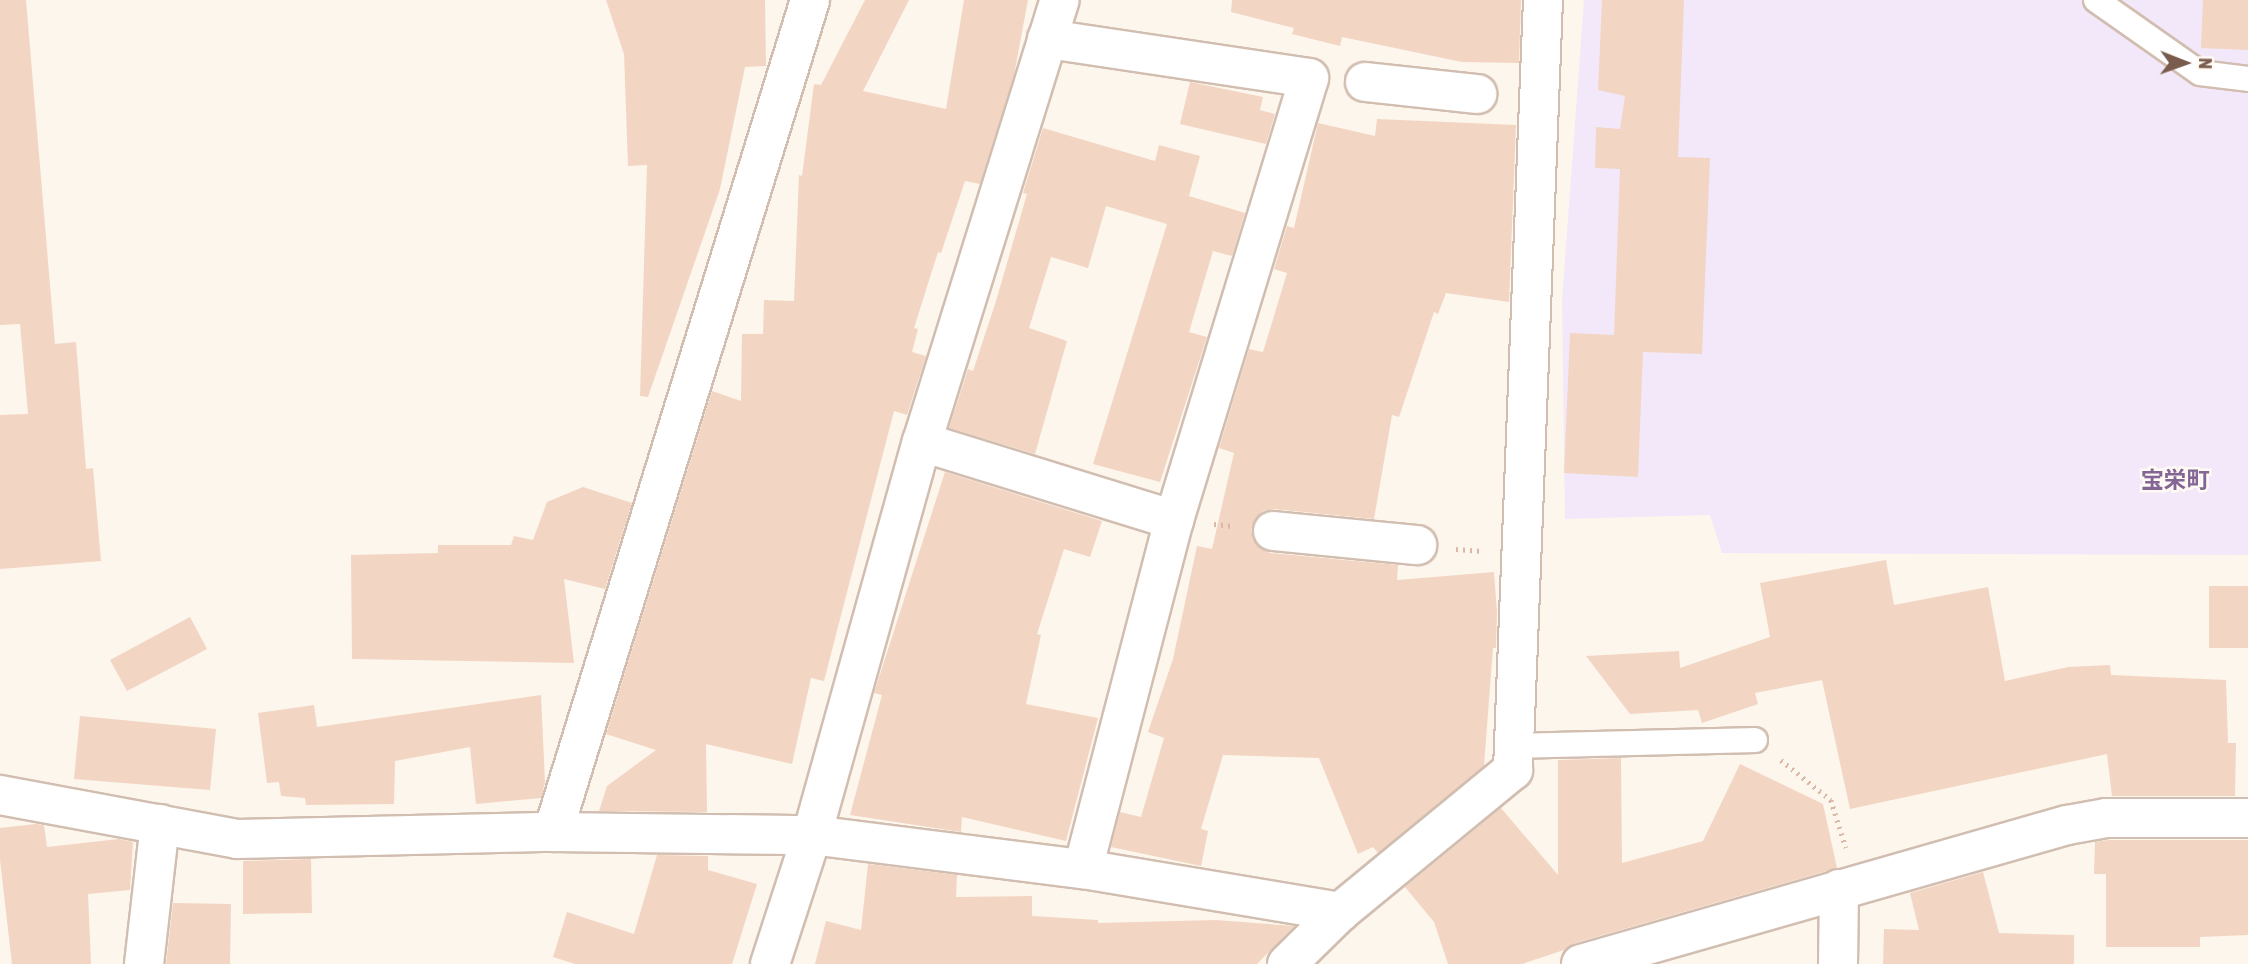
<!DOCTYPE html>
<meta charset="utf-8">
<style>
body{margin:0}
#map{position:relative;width:2248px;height:964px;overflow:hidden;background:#fdf6ec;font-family:"Asap Condensed","Noto Sans JP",sans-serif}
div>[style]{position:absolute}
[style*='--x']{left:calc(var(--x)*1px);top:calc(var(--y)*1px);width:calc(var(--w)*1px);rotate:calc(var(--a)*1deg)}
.education>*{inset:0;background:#f3e8fa}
.building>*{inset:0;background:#f3d5c3}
.path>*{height:4.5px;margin-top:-2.25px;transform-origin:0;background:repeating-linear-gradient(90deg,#d9b8a5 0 2px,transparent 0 7px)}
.roads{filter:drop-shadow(2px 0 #d1beb0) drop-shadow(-2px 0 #d1beb0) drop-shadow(0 2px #d1beb0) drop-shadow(0 -2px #d1beb0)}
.lane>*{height:24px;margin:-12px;padding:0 12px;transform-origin:12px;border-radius:12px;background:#fff}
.street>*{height:38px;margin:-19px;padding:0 19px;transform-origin:19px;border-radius:19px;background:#fff}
span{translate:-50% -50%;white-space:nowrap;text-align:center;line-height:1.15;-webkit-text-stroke:5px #fffaf3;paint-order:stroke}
.quarter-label{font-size:23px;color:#846695;font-weight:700}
.north{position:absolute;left:2150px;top:28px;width:70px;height:70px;-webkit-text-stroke:5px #fffaf3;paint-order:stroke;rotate:91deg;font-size:19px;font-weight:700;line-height:28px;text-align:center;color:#7a5c4d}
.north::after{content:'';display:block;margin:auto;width:24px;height:32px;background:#7a5c4d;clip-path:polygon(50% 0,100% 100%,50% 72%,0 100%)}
</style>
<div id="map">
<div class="education">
<div style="clip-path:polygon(1584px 0,2248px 0,2248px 555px,1722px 553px,1710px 515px,1565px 519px,1562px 301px)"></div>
</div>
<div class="building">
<div style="clip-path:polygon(0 0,26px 0,55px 344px,76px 342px,86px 469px,93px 468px,101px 561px,0 569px,0 415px,28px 414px,20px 324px,0 325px)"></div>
<div style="clip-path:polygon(606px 0,765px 0,766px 66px,745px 67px,720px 189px,648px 397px,640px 396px,647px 165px,628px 166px,624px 54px)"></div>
<div style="clip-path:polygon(865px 0,909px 0,863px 91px,946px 109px,964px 0,1028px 0,1014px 75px,980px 184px,965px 181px,941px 253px,938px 252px,914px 328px,918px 329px,912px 352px,926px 356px,907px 415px,894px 411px,824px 681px,811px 678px,792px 764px,706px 744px,707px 812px,599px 811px,607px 786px,656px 750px,606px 734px,712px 391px,741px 401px,742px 334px,763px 334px,764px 300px,794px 301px,799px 175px,802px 176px,814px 84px,821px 85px)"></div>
<div style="clip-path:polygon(1232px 0,1521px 0,1519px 63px,1462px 62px,1342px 37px,1340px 46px,1292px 34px,1294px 28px,1231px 12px)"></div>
<div style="clip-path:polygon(1602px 0,1684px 0,1678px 157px,1710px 158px,1702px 354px,1643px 352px,1638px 477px,1564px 473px,1570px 333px,1614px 335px,1620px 169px,1595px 168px,1596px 127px,1620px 129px,1625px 96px,1598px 90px)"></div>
<div style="clip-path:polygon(2203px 0,2248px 0,2248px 50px,2201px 48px)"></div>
<div style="clip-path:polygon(1190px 82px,1263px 97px,1260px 110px,1275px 114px,1266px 144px,1180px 124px)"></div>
<div style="clip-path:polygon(1377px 119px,1516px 125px,1509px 302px,1446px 293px,1438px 314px,1434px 312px,1399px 417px,1392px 415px,1374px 519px,1274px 509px,1263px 511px,1256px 518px,1251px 530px,1253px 539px,1260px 548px,1270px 553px,1398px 565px,1397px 580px,1494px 572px,1497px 612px,1496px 648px,1493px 648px,1484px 766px,1378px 853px,1373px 847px,1358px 854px,1319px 758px,1223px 755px,1201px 829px,1208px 831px,1201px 866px,1111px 847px,1120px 812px,1141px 817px,1164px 738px,1148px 732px,1173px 659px,1197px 546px,1212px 549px,1234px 453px,1219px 448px,1249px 349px,1263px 352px,1287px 273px,1274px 269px,1287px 226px,1294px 228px,1318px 123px,1375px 136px)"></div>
<div style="clip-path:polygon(1043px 128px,1155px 161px,1159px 145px,1200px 156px,1189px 196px,1245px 213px,1232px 256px,1213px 251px,1189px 332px,1207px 337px,1160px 482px,1093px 464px,1167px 224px,1106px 206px,1088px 268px,1051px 257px,1029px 328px,1067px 341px,1035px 454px,949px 428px,968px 369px,973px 371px,996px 301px,1027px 194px,1023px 193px)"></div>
<div style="clip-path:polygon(945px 472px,1102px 521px,1090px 557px,1064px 549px,1037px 634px,1041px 635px,1026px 704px,1098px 718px,1066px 841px,962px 817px,961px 832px,850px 815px,882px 695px,874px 693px)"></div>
<div style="clip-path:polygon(583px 487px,632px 503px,605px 589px,564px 579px,574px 663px,352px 659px,351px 555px,438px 553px,438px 545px,511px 545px,514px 536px,533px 540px,547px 502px)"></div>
<div style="clip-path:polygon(1886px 560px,1894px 605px,1988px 587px,2005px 681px,2068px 667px,2110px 665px,2111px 675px,2226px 680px,2228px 743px,2236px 743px,2235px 796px,2112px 796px,2107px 754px,1850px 809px,1822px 680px,1755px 693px,1758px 704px,1702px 723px,1698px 710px,1630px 714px,1586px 656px,1679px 651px,1680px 668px,1770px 637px,1760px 583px)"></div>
<div style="clip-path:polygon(2209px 586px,2248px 586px,2248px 648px,2209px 648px)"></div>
<div style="clip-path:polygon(190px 617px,207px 649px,127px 691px,110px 660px)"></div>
<div style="clip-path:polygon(541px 695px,545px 782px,541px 798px,476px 804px,470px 747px,395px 761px,394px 804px,306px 805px,305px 798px,281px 796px,279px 782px,267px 783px,258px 713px,314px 705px,317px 727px)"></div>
<div style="clip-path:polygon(80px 716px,216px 729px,210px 790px,74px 779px)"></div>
<div style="clip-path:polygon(1621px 758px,1622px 863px,1703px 841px,1740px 764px,1823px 804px,1837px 868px,1575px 943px,1564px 950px,1522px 964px,1448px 964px,1434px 922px,1405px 887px,1501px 808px,1558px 875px,1558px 760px)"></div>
<div style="clip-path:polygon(36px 824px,44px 825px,47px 847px,119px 839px,133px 842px,130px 890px,88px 894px,91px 964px,12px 964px,0 860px,0 828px)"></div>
<div style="clip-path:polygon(2108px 840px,2248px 840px,2248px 935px,2200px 937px,2200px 947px,2106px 947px,2106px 874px,2094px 874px,2095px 842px)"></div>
<div style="clip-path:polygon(657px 855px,708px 856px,708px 870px,757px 884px,732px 964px,575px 964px,553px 957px,567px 912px,634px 934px)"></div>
<div style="clip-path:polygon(311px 859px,312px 913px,243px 914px,243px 861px)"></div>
<div style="clip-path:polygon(868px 864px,957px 875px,956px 897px,1032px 896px,1032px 916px,1098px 920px,1098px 923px,1216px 920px,1294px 926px,1257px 964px,815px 964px,826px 921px,861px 930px)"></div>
<div style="clip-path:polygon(1983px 872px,1999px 933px,2074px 935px,2074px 964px,1883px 964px,1884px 929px,1919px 930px,1910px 893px)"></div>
<div style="clip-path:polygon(173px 903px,231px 904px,230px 964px,166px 964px)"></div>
</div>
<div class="path">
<div style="--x:1214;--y:524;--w:19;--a:6"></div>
<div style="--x:1456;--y:549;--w:27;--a:4"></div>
<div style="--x:1781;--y:760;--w:64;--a:38.7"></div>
<div style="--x:1831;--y:800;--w:50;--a:72.6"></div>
</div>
<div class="roads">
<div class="lane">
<div style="--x:2096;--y:0;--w:127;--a:35.1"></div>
<div style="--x:2200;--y:73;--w:48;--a:7.1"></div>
<div style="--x:1514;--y:746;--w:241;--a:-1.4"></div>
</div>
<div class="street">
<div style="--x:1365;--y:82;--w:113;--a:6.1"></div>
<div style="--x:922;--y:442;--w:264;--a:17.2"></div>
<div style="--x:1273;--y:531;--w:145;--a:5.6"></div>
<div style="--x:0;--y:795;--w:241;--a:10.5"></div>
<div style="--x:237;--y:839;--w:316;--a:-1.3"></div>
<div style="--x:553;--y:832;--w:259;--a:0.7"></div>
<div style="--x:812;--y:835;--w:273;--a:7.2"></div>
<div style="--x:1083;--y:869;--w:361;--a:-75.4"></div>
<div style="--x:1174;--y:520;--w:462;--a:-73"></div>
<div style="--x:1309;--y:78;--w:265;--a:-171.5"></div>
<div style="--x:553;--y:832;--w:871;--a:-72.83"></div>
<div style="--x:1083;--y:869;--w:261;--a:9.5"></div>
<div style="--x:144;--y:964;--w:141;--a:-83.5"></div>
<div style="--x:770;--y:964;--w:136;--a:-72"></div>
<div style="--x:812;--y:835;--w:408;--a:-74.4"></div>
<div style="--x:922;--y:442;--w:463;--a:-72.7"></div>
<div style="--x:1287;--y:964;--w:74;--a:-44.5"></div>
<div style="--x:1340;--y:912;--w:224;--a:-39.4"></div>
<div style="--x:1513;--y:770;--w:771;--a:-87.77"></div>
<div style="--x:1581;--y:964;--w:505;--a:-15.96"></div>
<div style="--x:2067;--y:825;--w:40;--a:-10"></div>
<div style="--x:2106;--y:818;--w:142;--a:0"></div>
<div style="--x:1838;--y:964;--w:75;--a:-89.2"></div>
</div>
</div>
<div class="quarter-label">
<span style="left:2175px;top:480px">宝栄町</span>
</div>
<div class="north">N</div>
</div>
